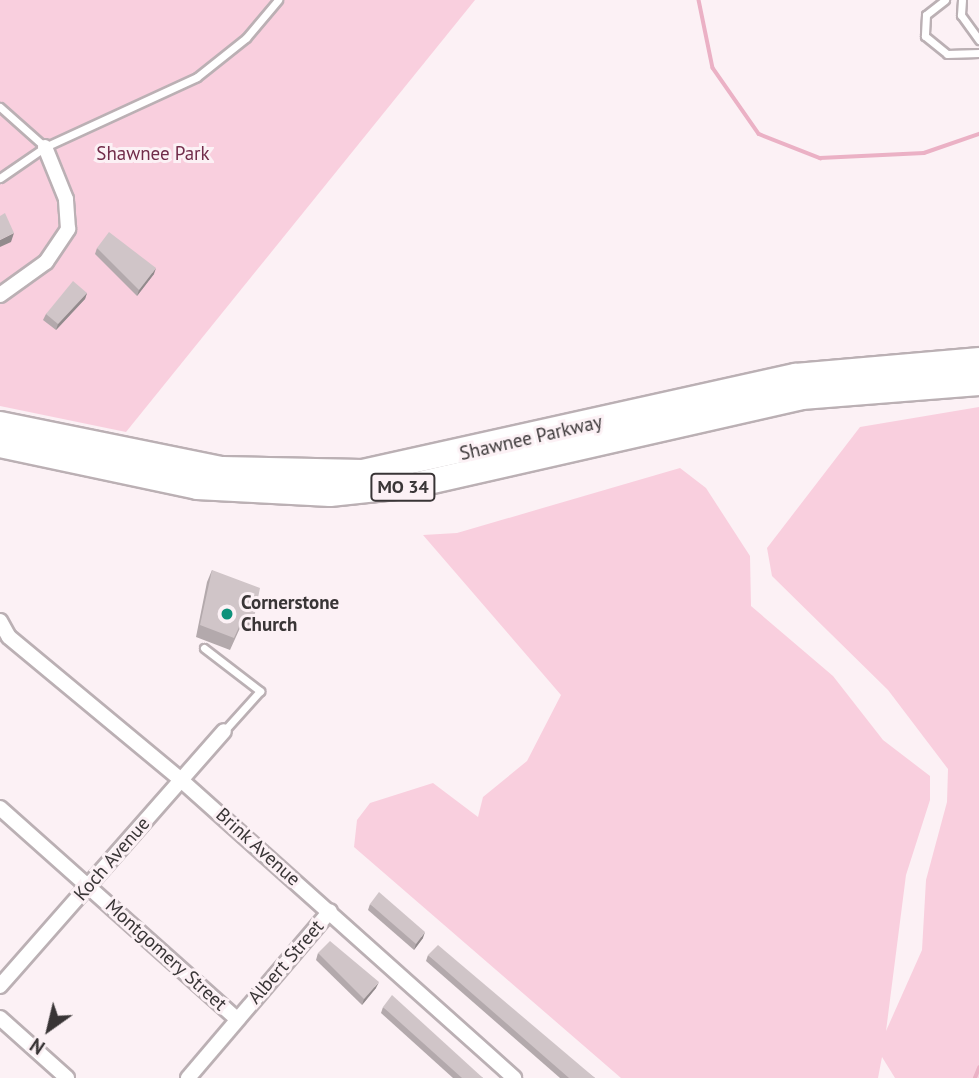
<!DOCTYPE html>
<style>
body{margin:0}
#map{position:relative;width:979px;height:1078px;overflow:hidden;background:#fcf1f5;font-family:"PT Sans",sans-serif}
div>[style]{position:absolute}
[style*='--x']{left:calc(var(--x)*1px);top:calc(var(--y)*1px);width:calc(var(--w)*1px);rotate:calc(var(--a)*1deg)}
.green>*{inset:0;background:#f9cfde}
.stream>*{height:3.5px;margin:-1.75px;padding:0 1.75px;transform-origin:1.75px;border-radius:1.75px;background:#ebb1c5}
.roads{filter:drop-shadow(2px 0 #bbb0b4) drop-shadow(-2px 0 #bbb0b4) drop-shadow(0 2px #bbb0b4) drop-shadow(0 -2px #bbb0b4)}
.lane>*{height:7px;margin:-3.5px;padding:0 3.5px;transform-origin:3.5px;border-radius:3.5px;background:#fff}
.street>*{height:14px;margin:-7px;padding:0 7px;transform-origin:7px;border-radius:7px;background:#fff}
.highway>*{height:24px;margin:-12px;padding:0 12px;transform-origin:12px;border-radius:12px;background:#fff}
.wall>*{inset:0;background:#b3a9ac}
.shaded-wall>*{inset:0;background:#928a8c}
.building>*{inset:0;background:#d0c5c8}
.dots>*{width:19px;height:19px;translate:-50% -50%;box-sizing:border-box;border:4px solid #fcf1f5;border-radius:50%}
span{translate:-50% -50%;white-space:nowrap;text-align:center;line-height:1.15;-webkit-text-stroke:6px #fcf1f5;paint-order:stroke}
.shield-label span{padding:2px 5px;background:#fcf1f5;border:2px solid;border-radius:5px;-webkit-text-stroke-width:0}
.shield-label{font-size:18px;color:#393536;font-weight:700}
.park-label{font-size:19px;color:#712c4a}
.street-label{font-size:19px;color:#393536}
.poi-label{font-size:19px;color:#393536;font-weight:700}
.left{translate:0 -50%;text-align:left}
.north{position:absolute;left:14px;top:994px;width:70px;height:70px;-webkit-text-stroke:5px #fcf1f5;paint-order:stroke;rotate:214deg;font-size:19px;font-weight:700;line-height:28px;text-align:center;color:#393536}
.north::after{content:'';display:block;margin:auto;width:24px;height:32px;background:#393536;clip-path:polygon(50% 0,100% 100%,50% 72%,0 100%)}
</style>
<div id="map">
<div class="green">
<div style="clip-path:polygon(0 0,475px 0,126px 432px,0 406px)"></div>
<div style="clip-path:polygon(979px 407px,979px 1078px,895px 1078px,882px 1057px,878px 1078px,621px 1078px,354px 847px,357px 820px,370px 803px,433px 783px,478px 817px,483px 797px,527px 761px,561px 695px,423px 535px,457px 533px,680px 468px,706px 488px,750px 556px,751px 606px,833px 676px,883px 740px,930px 776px,930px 800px,906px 875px,886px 1031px,922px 950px,926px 880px,947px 802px,948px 769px,888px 690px,772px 576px,767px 548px,860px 427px)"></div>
</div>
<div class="stream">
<div style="--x:699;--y:0;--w:69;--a:78.4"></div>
<div style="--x:713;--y:68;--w:80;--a:55.1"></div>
<div style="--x:759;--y:134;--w:66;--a:21.5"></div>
<div style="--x:820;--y:158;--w:104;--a:-2.8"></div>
<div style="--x:924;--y:153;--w:58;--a:-19.1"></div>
<div style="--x:975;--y:1078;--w:11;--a:-68"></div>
</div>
<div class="roads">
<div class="lane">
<div style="--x:945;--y:0;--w:24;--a:142"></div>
<div style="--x:926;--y:15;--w:21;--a:93"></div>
<div style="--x:925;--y:36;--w:28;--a:39"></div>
<div style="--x:947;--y:54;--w:32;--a:-2"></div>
<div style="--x:962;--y:0;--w:15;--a:94"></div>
<div style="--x:961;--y:15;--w:31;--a:54"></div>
<div style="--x:0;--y:107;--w:60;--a:41.6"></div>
<div style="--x:0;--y:178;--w:55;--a:-34.6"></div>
<div style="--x:45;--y:147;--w:167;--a:-24.7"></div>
<div style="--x:197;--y:77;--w:63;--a:-38.5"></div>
<div style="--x:246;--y:38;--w:50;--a:-49.9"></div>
<div style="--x:204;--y:648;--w:71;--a:37.5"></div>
<div style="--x:260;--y:691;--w:54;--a:132"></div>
</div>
<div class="street">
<div style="--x:0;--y:295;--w:57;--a:-35.7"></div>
<div style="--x:46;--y:262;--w:40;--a:-56"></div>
<div style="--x:68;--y:229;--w:30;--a:-94"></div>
<div style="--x:66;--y:199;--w:56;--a:-112"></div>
<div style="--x:0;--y:621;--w:18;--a:61"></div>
<div style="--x:9;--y:637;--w:224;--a:39.7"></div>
<div style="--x:181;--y:780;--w:447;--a:41.8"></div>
<div style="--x:0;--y:808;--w:317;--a:41.7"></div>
<div style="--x:0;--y:986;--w:339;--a:-48.7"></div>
<div style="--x:0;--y:1018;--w:90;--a:41.8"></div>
<div style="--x:188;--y:1078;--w:219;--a:-49.6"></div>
</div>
<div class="highway">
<div style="--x:0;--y:424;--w:227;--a:11.5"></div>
<div style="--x:222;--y:469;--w:140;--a:1.2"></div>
<div style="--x:362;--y:472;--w:444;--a:-12.5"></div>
<div style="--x:796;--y:376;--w:184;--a:-5"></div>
<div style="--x:0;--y:445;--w:201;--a:12"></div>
<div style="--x:197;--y:487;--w:133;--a:3"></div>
<div style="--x:330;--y:494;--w:85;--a:-6"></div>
<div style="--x:415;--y:485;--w:396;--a:-12.8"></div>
<div style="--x:801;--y:397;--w:179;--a:-4.5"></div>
</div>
</div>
<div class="wall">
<div style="clip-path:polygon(97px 248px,154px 274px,137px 296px,95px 254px)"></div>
<div style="clip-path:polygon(87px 293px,85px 299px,56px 330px,43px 320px,46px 314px)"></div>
<div style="clip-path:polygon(212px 570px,254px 618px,250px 630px,240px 628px,230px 650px,196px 637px,207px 582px)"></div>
<div style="clip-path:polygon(370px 904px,423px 938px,414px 950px,368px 910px)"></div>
<div style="clip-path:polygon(318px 953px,376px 988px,362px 1005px,316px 960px)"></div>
<div style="clip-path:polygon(428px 955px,595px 1078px,560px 1078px,426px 961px)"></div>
<div style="clip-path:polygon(383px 1007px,483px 1078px,453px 1078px,381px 1013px)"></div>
</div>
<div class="shaded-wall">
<div style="clip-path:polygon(14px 233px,11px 242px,0 247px,0 240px)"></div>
<div style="clip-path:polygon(156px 268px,154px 274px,137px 296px,139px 290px)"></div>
<div style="clip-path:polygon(87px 293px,85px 299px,56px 330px,58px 324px)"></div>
<div style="clip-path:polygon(425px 932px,423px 938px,414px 950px,416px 944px)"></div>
<div style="clip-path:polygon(379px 982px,376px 988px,362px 1005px,364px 999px)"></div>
</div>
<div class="building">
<div style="clip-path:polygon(5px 213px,14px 233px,0 240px,0 216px)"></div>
<div style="clip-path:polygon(109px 232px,156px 268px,139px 290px,97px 248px)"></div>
<div style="clip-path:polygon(73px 281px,87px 293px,58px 324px,46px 314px)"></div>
<div style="clip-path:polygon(212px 570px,260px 588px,254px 618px,244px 616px,234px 638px,200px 625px)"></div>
<div style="clip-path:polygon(379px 892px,425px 932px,416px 944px,370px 904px)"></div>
<div style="clip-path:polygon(330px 941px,379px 982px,364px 999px,318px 953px)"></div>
<div style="clip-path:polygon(438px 945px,595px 1078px,569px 1078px,428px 955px)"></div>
<div style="clip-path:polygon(392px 995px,483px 1078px,462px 1078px,383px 1007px)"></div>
</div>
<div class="dots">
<div style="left:227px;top:614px;background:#0e927b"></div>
</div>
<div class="shield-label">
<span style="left:403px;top:487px">MO 34</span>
</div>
<div class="park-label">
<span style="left:153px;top:154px">Shawnee Park</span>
</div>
<div class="street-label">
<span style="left:531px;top:438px;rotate:-13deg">Shawnee Parkway</span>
<span style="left:258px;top:847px;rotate:42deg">Brink Avenue</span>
<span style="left:112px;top:859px;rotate:-49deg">Koch Avenue</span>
<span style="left:166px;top:955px;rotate:42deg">Montgomery Street</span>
<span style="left:286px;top:962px;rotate:-49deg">Albert Street</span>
</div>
<div class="poi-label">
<span class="left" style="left:241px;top:614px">Cornerstone<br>Church</span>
</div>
<div class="north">N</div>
</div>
